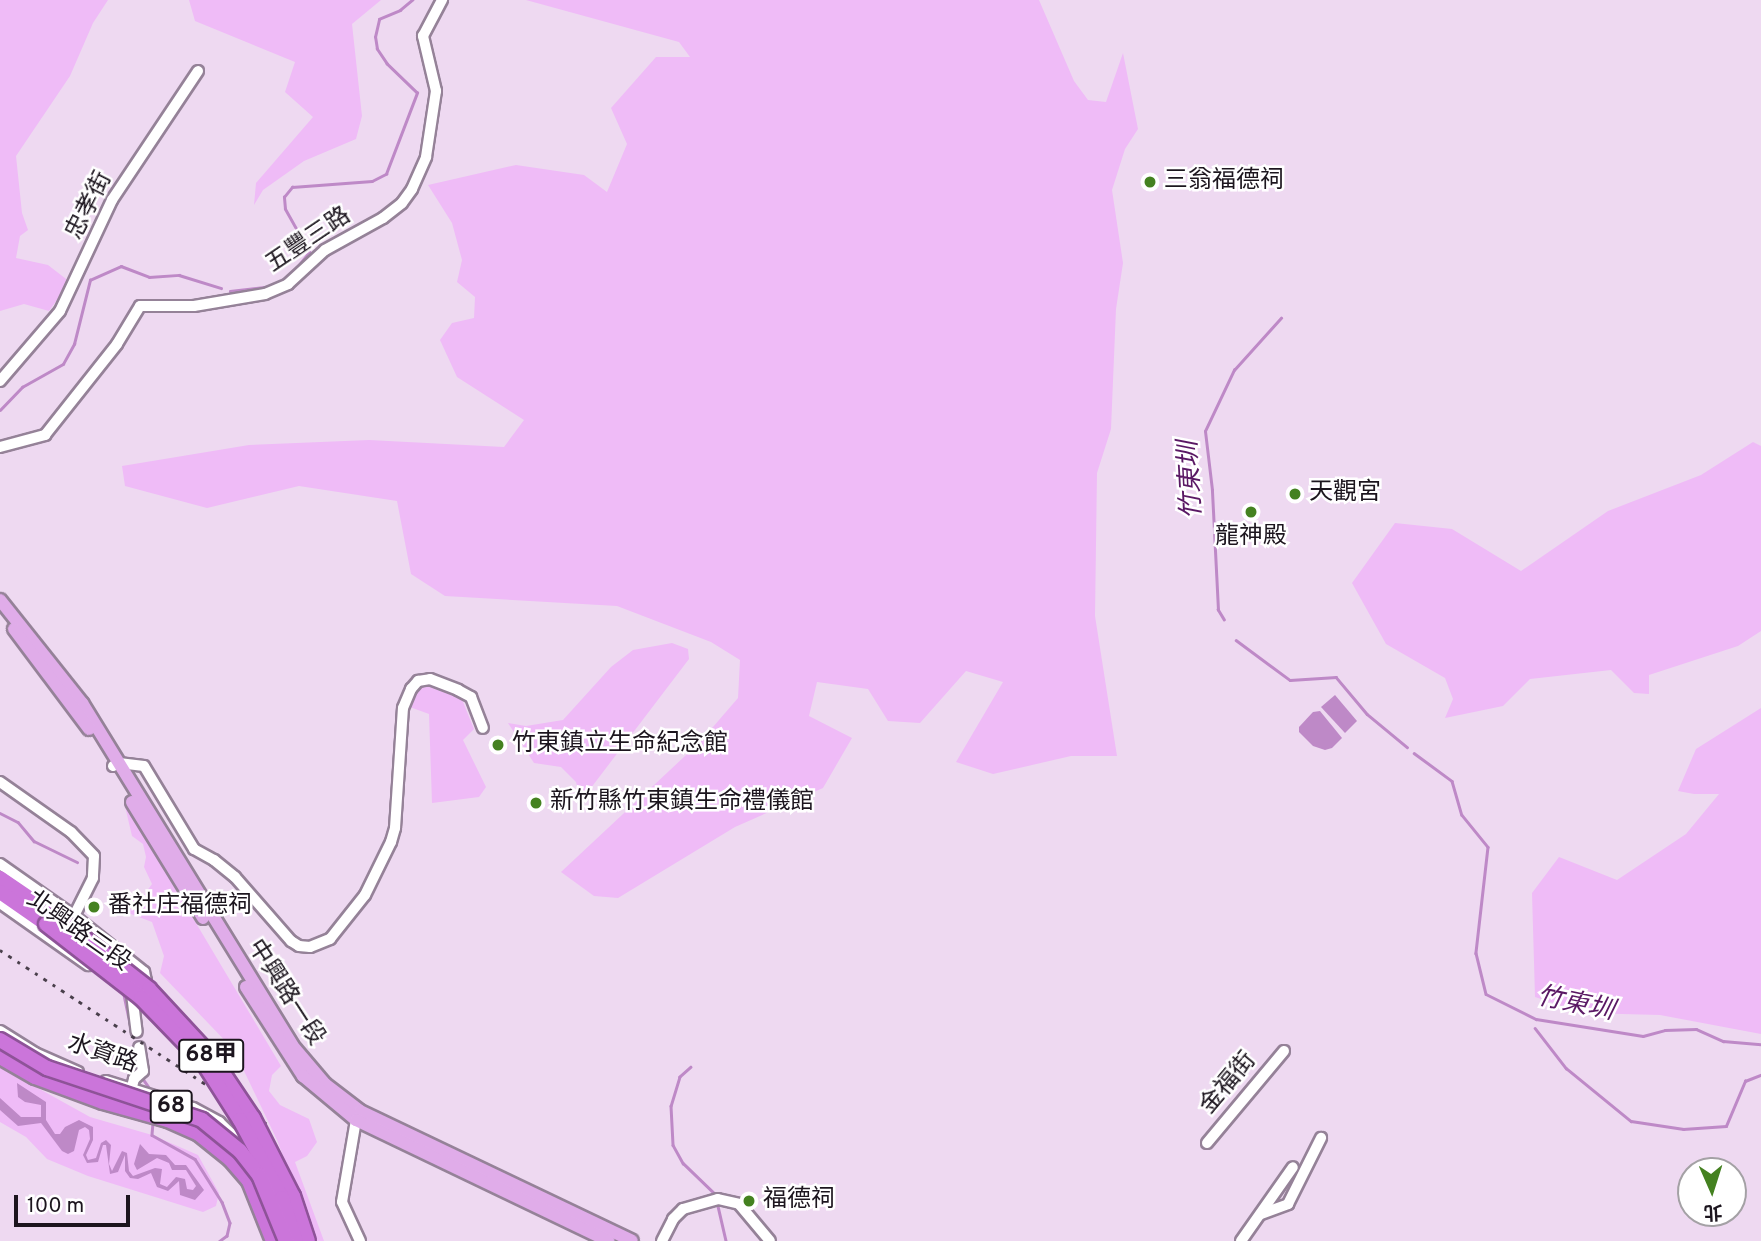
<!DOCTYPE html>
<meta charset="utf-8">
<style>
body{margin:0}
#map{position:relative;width:1761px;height:1241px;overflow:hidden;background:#eed9f1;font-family:Overpass,"Noto Sans TC",sans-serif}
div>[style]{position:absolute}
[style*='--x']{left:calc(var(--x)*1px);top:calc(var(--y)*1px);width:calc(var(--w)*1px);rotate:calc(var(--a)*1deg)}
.green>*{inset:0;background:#efbbf7}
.water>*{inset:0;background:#be89c7}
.stream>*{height:2.5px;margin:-1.25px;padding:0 1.25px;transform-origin:1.25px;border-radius:1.25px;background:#be89c7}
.roads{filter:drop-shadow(2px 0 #958298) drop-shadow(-2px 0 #958298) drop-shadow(0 2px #958298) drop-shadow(0 -2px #958298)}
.minor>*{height:10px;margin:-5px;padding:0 5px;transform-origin:5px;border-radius:5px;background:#fff}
.major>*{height:12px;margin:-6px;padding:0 6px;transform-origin:6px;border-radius:6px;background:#e0ace9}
.highway>*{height:14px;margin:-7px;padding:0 7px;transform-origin:7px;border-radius:7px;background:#cb75da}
.rail>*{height:2.5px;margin-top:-1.25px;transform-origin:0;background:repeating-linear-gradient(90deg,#493f4b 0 3.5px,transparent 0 10.5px)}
.bridges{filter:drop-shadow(2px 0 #8e5398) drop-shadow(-2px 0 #8e5398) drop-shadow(0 2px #8e5398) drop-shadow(0 -2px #8e5398)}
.highway-bridge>*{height:14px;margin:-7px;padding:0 7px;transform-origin:7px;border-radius:7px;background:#cb75da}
.dots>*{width:19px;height:19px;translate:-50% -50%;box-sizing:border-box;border:4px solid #fff;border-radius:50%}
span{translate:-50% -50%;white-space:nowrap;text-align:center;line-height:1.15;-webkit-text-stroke:5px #fff;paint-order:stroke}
.shield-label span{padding:2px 5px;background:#fff;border:2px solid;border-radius:5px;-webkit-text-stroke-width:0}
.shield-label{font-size:23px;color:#1c151e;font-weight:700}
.poi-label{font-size:24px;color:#1c151e}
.left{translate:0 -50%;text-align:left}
.street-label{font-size:24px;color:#1c151e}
.water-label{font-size:26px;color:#5a1864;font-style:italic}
.north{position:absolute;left:1677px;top:1157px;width:70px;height:70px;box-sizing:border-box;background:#fff;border:2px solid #a4a1a5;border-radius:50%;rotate:177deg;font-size:19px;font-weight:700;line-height:28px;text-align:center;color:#1c151e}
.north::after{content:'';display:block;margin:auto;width:24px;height:32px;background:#448120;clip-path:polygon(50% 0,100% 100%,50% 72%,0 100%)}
.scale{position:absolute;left:14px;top:1195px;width:116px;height:32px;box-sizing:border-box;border:4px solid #1c151e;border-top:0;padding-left:9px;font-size:21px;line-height:24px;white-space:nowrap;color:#1c151e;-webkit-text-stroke:5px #fff;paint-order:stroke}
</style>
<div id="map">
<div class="green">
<div style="clip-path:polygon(0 0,108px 0,93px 23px,70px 76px,16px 156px,22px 213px,28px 230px,20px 236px,16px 258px,48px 265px,70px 282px,49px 311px,24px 304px,0 311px)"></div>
<div style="clip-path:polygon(189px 0,381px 0,352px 24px,362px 116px,356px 139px,304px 161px,263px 190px,254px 205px,256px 183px,313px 117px,285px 92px,295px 62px,195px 21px)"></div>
<div style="clip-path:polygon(526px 0,1039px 0,1074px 81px,1088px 100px,1106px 102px,1123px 53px,1138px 129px,1125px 149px,1112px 190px,1123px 263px,1116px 309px,1111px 429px,1097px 473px,1095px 616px,1117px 756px,1071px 756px,993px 774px,956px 762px,1003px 682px,966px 671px,920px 723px,888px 721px,868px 689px,817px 682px,809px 716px,852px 738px,823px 788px,735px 827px,618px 898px,594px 896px,561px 872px,700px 742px,738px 698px,740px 660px,711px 642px,617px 606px,445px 596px,411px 574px,397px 501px,299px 486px,207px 508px,125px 486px,122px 466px,249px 445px,369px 440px,504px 447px,524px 420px,457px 377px,440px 340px,452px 323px,474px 318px,475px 297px,457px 282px,462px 260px,452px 223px,428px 185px,516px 165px,584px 175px,607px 192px,627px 144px,611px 108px,656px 57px,690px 57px,679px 42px)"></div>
<div style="clip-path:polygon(1753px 442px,1761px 446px,1761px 631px,1738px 646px,1649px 675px,1649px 694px,1634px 693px,1611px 670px,1530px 679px,1503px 706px,1445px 718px,1453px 699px,1445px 678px,1386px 644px,1352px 583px,1395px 523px,1452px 529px,1521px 571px,1608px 511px,1701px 475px)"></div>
<div style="clip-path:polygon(672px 643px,688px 649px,689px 659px,581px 801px,576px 782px,561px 767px,534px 763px,508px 723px,526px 726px,563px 720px,611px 667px,633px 650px)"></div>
<div style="clip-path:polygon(423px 685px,436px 686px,461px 697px,474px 729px,463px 740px,486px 787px,479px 797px,432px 803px,429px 714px,407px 706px,413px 693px)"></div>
<div style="clip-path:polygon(1761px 708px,1761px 1034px,1660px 1015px,1584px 1013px,1535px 997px,1532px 893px,1559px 857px,1617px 880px,1686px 834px,1719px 794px,1694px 794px,1678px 791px,1696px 749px)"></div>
<div style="clip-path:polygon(124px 802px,281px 1066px,272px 1075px,269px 1091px,280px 1105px,309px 1119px,317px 1142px,307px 1156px,295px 1162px,324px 1241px,315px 1241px,277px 1140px,234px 1050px,160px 973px,164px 956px,152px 922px,105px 904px,116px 896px,144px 895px,152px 884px,144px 867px,146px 857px,143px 844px,132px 836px)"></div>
<div style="clip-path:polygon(0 1067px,90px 1117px,152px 1135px,198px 1155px,219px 1193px,216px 1206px,203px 1212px,88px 1176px,47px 1159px,26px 1137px,0 1122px)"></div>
</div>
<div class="water">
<div style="clip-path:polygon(1335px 695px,1357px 721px,1345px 733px,1321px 707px)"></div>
<div style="clip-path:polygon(1320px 711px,1342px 738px,1332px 748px,1325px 750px,1313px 746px,1299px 732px,1299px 727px,1313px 712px)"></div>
<div style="clip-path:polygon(17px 1083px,46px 1102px,46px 1120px,55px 1134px,60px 1134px,65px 1127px,79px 1120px,93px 1127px,93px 1140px,86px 1155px,88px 1160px,96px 1158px,101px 1143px,106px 1140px,111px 1145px,109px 1164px,112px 1171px,122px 1151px,127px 1153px,129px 1171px,133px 1176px,155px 1168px,162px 1169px,160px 1184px,167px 1187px,176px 1177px,185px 1179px,187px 1189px,193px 1190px,196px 1186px,186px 1170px,172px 1170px,169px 1163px,157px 1158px,137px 1170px,134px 1164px,140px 1144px,149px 1154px,166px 1155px,175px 1165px,186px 1165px,204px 1190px,195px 1200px,180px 1195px,179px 1181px,168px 1191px,157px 1187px,151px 1173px,138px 1179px,130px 1178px,125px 1171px,125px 1155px,118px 1172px,110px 1174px,106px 1145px,103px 1145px,98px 1162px,87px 1163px,83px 1155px,90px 1139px,89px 1130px,85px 1127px,79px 1130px,74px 1151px,68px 1154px,62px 1151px,41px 1123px,18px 1126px,0 1110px,0 1098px,21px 1117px,41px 1117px,41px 1105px,25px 1102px,18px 1097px)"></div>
</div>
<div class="stream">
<div style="--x:289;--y:277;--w:32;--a:-51"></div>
<div style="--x:309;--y:252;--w:49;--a:-119.2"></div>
<div style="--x:285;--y:209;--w:12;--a:-95"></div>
<div style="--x:284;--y:197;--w:13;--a:-51"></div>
<div style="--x:292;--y:187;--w:80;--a:-4.3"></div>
<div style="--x:372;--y:181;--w:16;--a:-27"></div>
<div style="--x:386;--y:174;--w:87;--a:-69.1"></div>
<div style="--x:417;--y:93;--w:42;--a:-136"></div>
<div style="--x:387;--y:64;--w:18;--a:-124"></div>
<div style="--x:377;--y:49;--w:12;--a:-99"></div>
<div style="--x:375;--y:37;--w:18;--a:-77"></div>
<div style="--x:379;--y:19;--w:23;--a:-23"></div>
<div style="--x:400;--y:10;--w:16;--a:-40"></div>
<div style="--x:230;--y:291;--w:43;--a:-6.6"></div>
<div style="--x:0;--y:410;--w:32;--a:-46"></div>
<div style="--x:22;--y:387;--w:47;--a:-29.3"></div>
<div style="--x:63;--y:364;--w:23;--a:-61"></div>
<div style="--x:74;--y:344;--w:66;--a:-76"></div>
<div style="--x:90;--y:280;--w:34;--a:-24"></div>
<div style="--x:121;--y:266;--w:30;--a:21"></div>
<div style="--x:149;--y:277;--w:30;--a:-4"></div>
<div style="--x:179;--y:275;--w:44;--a:17.2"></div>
<div style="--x:1224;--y:620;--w:12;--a:-121"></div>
<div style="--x:1218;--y:610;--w:120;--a:-92.9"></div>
<div style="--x:1212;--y:490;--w:59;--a:-96.8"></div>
<div style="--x:1205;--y:431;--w:68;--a:-64.6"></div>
<div style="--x:1234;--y:370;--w:70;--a:-47.9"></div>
<div style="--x:1236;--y:640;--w:67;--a:36.5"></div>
<div style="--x:1290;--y:680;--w:46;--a:-3.7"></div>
<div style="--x:1336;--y:677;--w:48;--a:50"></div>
<div style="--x:1367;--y:714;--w:52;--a:39.5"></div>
<div style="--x:1414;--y:753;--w:47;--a:36.4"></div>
<div style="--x:1452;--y:781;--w:35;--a:74"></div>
<div style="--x:1462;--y:815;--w:41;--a:50.9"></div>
<div style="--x:1488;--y:847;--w:107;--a:96.5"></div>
<div style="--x:1476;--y:953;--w:42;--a:76.3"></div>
<div style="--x:1486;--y:994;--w:56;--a:26.6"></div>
<div style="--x:1536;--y:1019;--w:108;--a:9"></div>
<div style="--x:1643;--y:1036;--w:23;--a:-15"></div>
<div style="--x:1665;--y:1030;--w:31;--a:-2"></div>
<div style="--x:1696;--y:1029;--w:30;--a:24"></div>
<div style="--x:1723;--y:1041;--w:38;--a:5"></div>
<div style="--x:0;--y:813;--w:20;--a:27"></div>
<div style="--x:18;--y:822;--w:25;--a:50"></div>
<div style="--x:34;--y:841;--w:48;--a:26"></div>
<div style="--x:124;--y:995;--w:35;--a:78"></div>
<div style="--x:1535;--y:1028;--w:51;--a:52.2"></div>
<div style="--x:1566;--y:1068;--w:84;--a:39.2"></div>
<div style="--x:1631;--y:1121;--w:53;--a:8.7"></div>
<div style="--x:1683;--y:1129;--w:43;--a:-4"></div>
<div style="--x:1726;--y:1126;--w:49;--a:-67.1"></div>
<div style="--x:1745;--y:1081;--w:17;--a:-21"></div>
<div style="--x:133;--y:1046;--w:24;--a:81"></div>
<div style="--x:691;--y:1067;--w:15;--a:138"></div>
<div style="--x:680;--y:1077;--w:30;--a:107"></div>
<div style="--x:671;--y:1106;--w:39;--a:87"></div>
<div style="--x:673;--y:1145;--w:21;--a:61"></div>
<div style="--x:683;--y:1163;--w:42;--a:44"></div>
<div style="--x:141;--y:1076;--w:16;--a:55"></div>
<div style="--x:153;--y:1123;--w:12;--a:95"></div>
<div style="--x:152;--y:1135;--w:49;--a:29.2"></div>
<div style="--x:195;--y:1159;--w:51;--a:57.9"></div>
<div style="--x:222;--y:1202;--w:22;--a:69"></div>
<div style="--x:230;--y:1223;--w:13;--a:103"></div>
<div style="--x:227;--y:1236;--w:9;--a:144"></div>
<div style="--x:718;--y:1206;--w:36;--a:77"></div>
</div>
<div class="roads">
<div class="minor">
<div style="--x:0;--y:381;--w:92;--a:-49.4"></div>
<div style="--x:60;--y:311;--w:123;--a:-64.9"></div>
<div style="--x:112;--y:200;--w:155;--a:-56.3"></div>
<div style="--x:0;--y:447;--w:47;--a:-14.9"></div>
<div style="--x:45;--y:435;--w:116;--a:-51.6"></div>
<div style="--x:117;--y:344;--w:44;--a:-58.8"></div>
<div style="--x:140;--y:306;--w:54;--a:0"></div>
<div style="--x:194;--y:306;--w:72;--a:-9.6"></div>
<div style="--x:265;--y:294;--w:25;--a:-23"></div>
<div style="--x:288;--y:284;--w:50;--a:-42.6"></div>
<div style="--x:325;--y:250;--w:66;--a:-28.9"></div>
<div style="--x:383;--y:218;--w:24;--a:-38"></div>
<div style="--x:402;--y:203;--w:17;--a:-54"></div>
<div style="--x:412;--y:189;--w:35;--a:-66"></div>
<div style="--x:426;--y:157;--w:67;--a:-81.4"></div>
<div style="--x:436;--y:91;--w:57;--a:-103.3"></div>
<div style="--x:423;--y:36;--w:41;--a:-62.2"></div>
<div style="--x:113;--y:766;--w:7;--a:-27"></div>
<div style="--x:119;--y:763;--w:25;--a:7"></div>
<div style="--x:144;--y:766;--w:97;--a:58.9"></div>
<div style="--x:194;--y:849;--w:23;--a:29"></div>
<div style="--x:214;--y:860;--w:27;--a:39"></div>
<div style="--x:235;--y:877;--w:85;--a:48.8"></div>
<div style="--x:291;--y:941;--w:9;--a:32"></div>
<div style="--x:299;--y:946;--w:11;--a:5"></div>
<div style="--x:310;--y:947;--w:22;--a:-22"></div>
<div style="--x:330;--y:939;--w:56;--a:-51.5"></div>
<div style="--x:365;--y:895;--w:59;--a:-63.9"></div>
<div style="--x:391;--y:842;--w:15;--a:-74"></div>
<div style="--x:395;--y:828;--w:120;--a:-86.2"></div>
<div style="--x:403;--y:708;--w:21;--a:-67"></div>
<div style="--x:411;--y:689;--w:11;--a:-49"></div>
<div style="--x:418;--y:681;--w:12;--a:-9"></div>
<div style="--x:430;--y:679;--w:30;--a:21"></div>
<div style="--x:458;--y:690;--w:15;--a:28"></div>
<div style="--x:471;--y:697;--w:33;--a:69"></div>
<div style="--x:0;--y:782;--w:87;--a:35.2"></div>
<div style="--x:71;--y:832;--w:33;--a:46"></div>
<div style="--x:94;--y:856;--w:22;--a:93"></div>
<div style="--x:93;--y:878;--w:42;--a:116.6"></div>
<div style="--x:0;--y:864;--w:90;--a:35.1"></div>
<div style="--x:74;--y:916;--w:90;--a:38.7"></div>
<div style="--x:144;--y:972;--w:9;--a:77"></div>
<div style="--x:146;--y:981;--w:9;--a:126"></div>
<div style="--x:0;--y:903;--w:108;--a:35.2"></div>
<div style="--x:132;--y:994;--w:38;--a:83"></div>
<div style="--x:0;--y:1031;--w:41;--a:32.2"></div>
<div style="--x:35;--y:1053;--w:47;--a:23.8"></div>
<div style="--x:106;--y:1081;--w:91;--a:17.2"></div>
<div style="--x:193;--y:1108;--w:30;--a:28"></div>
<div style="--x:219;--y:1122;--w:39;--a:44"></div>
<div style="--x:130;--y:1094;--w:16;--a:-75"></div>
<div style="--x:134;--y:1079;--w:12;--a:-42"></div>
<div style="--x:143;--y:1071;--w:24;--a:-99"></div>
<div style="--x:356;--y:1120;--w:83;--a:99.7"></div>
<div style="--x:342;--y:1202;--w:43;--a:65.2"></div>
<div style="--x:1207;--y:1143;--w:120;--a:-50.1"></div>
<div style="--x:1261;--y:1214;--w:29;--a:-20"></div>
<div style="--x:1288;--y:1204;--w:74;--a:-63.4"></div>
<div style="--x:662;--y:1241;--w:25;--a:-63"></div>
<div style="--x:673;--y:1219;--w:14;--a:-45"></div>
<div style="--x:683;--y:1209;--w:36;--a:-16"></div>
<div style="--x:718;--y:1199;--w:22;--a:13"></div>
<div style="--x:739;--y:1204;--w:48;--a:50"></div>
<div style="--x:1241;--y:1241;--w:90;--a:-54.9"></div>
</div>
<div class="major">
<div style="--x:0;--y:600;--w:132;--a:51.5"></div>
<div style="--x:82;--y:703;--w:401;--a:58.4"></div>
<div style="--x:292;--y:1045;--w:51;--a:49.8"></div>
<div style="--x:325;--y:1084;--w:44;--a:37.6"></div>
<div style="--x:360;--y:1111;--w:301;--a:25.5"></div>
<div style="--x:14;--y:629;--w:125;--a:53.1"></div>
<div style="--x:132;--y:802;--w:136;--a:58.5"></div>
<div style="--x:246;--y:987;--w:106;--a:57.4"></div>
<div style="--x:303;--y:1076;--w:69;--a:39.7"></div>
<div style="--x:356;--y:1120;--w:280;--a:25.6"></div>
</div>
<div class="highway">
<div style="--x:0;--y:878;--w:68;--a:34.2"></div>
<div style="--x:0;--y:892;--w:56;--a:34.8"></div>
<div style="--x:0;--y:1057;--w:40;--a:29.7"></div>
<div style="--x:35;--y:1077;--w:72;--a:20.2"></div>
<div style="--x:103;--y:1102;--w:67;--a:15.5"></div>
<div style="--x:168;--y:1120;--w:34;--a:24"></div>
<div style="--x:199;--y:1134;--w:40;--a:39"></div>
<div style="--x:230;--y:1159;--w:29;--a:49"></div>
<div style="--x:249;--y:1181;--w:65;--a:68.2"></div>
</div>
</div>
<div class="rail">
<div style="--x:0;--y:950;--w:322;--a:33.1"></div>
</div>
<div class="bridges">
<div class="highway-bridge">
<div style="--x:56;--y:916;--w:118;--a:38.1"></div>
<div style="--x:149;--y:989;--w:93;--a:47.2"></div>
<div style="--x:212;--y:1057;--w:73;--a:56.1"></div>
<div style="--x:253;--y:1118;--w:88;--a:62.9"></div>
<div style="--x:293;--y:1196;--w:47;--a:71.6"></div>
<div style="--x:46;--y:924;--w:120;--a:37.9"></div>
<div style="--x:141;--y:998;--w:89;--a:45.9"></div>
<div style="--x:203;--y:1062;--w:69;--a:57.5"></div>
<div style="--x:240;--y:1120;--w:89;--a:61.7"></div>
<div style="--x:282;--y:1198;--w:45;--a:72"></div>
<div style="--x:0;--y:1040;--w:55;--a:30.8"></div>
<div style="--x:47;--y:1068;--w:163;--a:18.5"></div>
<div style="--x:202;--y:1120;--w:49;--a:39.2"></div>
<div style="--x:240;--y:1151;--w:31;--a:52"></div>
<div style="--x:259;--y:1175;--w:71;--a:67.8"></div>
</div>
</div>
<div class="dots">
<div style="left:1150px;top:182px;background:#448120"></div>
<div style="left:1295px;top:494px;background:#448120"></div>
<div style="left:1251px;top:512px;background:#448120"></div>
<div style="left:498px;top:745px;background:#448120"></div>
<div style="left:536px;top:803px;background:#448120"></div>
<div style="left:94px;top:907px;background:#448120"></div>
<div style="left:749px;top:1201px;background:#448120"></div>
</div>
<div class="shield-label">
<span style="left:211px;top:1056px">68甲</span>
<span style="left:171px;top:1107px">68</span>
</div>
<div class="poi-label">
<span class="left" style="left:1164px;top:182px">三翁福德祠</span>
<span class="left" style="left:1309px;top:494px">天觀宮</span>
<span style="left:1251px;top:538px">龍神殿</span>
<span class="left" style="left:512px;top:745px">竹東鎮立生命紀念館</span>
<span class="left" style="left:550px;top:803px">新竹縣竹東鎮生命禮儀館</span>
<span class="left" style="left:108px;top:907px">番社庄福德祠</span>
<span class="left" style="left:763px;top:1201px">福德祠</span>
</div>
<div class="street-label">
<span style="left:90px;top:206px;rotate:-63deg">忠孝街</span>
<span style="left:309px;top:241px;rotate:-34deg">五豐三路</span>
<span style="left:78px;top:932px;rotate:35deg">北興路三段</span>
<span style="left:285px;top:993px;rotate:57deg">中興路一段</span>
<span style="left:102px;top:1055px;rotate:19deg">水資路</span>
<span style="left:1229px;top:1084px;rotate:-50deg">金福街</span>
</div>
<div class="water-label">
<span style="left:1192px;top:480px;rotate:-93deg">竹東圳</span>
<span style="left:1575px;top:1005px;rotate:12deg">竹東圳</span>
</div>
<div class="north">北</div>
<div class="scale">100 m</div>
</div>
